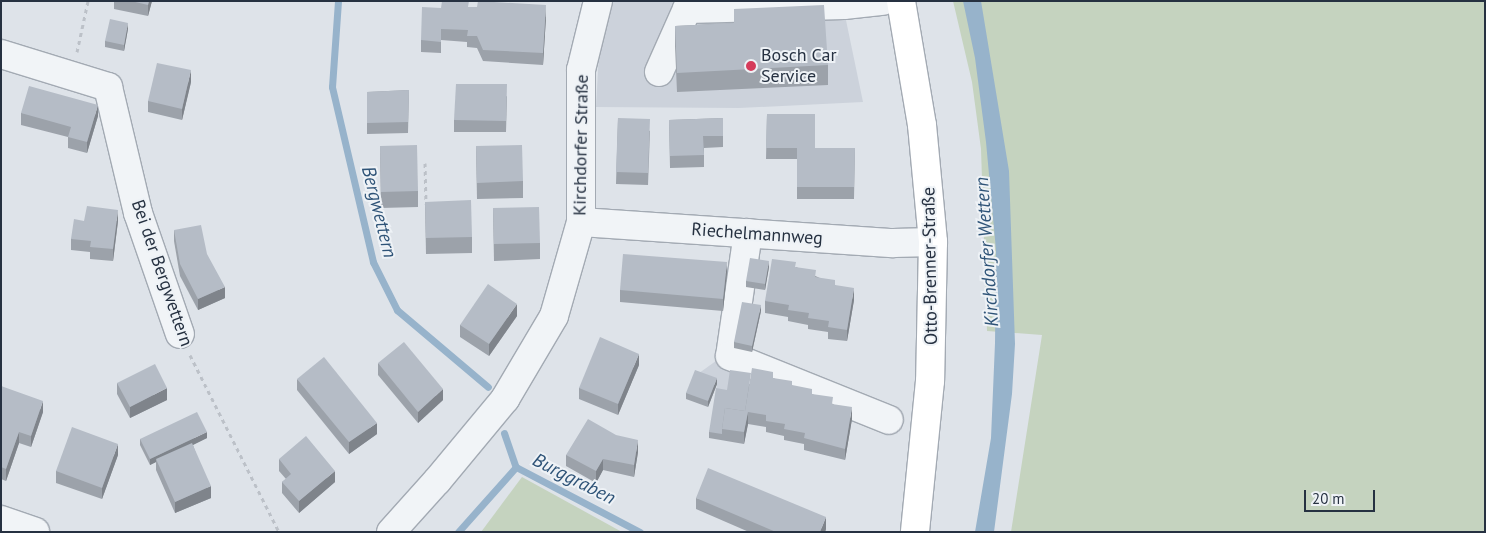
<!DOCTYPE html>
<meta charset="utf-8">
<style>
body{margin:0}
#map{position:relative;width:1486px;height:533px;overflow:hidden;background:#dee3e9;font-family:"PT Sans",sans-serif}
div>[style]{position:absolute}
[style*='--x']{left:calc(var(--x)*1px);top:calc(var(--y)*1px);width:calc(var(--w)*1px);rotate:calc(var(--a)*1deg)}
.built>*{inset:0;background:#ccd2db}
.green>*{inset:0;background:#c5d3bf}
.water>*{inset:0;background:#97b3cb}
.stream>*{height:7px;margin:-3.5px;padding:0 3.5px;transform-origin:3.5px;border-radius:3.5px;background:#97b3cb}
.path>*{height:3px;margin-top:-1.5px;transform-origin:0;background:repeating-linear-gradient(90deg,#bcc1c8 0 4px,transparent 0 8px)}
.roads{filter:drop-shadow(1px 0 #a3aab3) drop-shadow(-1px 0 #a3aab3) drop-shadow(0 1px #a3aab3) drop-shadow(0 -1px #a3aab3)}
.minor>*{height:28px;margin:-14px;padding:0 14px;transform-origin:14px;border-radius:14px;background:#f1f4f7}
.major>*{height:28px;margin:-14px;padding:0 14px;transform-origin:14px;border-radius:14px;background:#fff}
.wall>*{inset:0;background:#9ca2aa}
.shaded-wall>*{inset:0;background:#7f848b}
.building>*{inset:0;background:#b5bcc6}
.dots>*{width:14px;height:14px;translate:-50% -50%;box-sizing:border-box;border:2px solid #eef2f6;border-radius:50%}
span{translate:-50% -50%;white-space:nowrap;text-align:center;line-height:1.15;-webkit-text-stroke:4px #eef2f6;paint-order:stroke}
.poi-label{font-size:18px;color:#263141}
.left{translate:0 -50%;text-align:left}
.street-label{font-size:18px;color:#263141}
.water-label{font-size:19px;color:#2e5377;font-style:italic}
.frame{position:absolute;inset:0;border:2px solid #263141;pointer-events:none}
.scale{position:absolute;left:1304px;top:490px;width:71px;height:22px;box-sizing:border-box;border:2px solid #263141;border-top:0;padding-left:6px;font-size:15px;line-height:18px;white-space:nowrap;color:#263141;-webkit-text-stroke:4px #eef2f6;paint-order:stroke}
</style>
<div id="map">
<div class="built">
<div style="clip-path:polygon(609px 1px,842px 1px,863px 102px,739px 108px,596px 107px,600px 34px)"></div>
<div style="clip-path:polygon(734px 348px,727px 396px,716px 394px,717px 384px,695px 376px)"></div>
</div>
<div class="green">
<div style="clip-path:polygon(953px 1px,1485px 1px,1485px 532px,1011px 532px,1042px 335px,987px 331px,981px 149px,972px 82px)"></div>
<div style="clip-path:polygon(522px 477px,622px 532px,481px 532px)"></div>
</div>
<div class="water">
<div style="clip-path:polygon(963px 1px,981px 1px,1009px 171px,1015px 344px,1012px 394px,994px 532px,975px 532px,991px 438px,995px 343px,996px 250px,986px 142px,975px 58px)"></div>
</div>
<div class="stream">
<div style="--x:338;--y:1;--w:86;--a:94"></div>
<div style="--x:332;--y:87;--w:180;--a:76.8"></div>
<div style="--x:373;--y:262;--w:54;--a:63.4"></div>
<div style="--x:397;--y:310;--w:119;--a:40.2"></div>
<div style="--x:504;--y:433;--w:36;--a:71"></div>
<div style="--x:516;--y:467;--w:140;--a:27.7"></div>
<div style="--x:458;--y:532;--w:87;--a:-48.3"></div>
</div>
<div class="path">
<div style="--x:77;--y:52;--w:52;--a:-77.8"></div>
<div style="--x:425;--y:163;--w:41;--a:88.6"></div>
<div style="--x:190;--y:355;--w:198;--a:63.3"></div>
</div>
<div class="roads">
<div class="minor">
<div style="--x:1;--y:54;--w:112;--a:17.1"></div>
<div style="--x:108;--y:87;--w:130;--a:76.6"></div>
<div style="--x:138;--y:213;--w:128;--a:70.9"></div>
<div style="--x:659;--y:72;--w:69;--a:-66"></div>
<div style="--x:687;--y:9;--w:157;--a:-1.5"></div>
<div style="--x:844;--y:5;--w:39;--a:-6"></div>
<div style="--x:581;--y:222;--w:313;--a:3.9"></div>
<div style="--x:893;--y:243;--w:40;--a:-1.4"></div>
<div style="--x:748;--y:233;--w:124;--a:98.3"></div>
<div style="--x:730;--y:356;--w:171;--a:21.9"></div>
<div style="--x:1;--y:520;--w:36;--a:19"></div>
<div style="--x:391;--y:532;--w:69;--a:-48"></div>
<div style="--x:437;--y:481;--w:107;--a:-50.3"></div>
<div style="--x:505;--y:399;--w:96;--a:-59.4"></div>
<div style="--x:554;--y:316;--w:98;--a:-74"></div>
<div style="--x:581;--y:222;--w:152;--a:-90"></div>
<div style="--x:581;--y:70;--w:71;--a:-76.2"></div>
</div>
<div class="major">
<div style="--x:901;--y:1;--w:126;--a:80.4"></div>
<div style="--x:922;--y:125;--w:118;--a:84.6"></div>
<div style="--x:933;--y:242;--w:139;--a:91.2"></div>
<div style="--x:930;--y:381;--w:152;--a:95.7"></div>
</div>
</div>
<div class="wall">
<div style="clip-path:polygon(114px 1px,152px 1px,148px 16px,114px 9px)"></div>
<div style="clip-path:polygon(469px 7px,546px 17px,543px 65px,483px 61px,477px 48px,467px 47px,467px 42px,441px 40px,441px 53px,421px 52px,421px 40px,441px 8px)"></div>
<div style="clip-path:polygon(734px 9px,828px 65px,828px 85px,677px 92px,675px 46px,675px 26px,734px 23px)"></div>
<div style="clip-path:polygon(128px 29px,124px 51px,105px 47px,105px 41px)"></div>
<div style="clip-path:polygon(191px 82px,182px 120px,148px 112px,148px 101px)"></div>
<div style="clip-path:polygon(409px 90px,408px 133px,367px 134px,367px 92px)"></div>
<div style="clip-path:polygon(507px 96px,506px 132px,454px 132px,454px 120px)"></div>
<div style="clip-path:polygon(21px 113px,98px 116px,87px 153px,68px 148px,68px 137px,21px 125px)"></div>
<div style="clip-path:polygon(767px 114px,815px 148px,855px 148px,854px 199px,797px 199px,797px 159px,766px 159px)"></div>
<div style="clip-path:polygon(618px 118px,650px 131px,648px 185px,616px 184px)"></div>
<div style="clip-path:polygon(723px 118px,723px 147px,704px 148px,704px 167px,670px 168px,669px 120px)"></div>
<div style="clip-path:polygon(380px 146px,418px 191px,418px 207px,381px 208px)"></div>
<div style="clip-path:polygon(476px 146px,523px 181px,523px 198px,477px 199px)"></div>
<div style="clip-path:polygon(425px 202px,472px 237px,472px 253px,426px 254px)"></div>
<div style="clip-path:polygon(493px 208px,540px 243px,540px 259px,494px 261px)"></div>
<div style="clip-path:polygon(84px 221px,118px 221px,113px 261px,90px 259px,90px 252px,71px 250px,71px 239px)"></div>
<div style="clip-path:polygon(174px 230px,225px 298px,198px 310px,180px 276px,174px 241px)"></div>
<div style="clip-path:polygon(769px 267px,765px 290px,746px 287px,746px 281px)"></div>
<div style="clip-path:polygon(796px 267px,835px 285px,854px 300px,847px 341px,828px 339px,828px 332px,808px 329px,808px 325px,788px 321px,788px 317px,765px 313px,765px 301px)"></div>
<div style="clip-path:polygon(727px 273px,723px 311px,620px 302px,620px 290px)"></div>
<div style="clip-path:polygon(761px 311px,752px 352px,734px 348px,734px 342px)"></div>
<div style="clip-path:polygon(517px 316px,489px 356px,460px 337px,460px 325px)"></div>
<div style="clip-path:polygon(378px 363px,443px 400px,418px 423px,378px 375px)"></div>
<div style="clip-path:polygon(639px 365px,618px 415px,579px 399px,579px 388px)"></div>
<div style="clip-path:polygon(773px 378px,812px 394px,833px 404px,852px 419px,845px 460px,804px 450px,804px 444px,784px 440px,784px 436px,766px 432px,766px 427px,748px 424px,744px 444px,709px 438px,709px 432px,727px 390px)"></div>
<div style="clip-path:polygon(297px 379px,377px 434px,349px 454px,297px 390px)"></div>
<div style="clip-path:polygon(117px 383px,167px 400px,130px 418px,117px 394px)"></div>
<div style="clip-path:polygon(717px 384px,708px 407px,686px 399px,686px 393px)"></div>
<div style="clip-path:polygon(1px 386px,43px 412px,31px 447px,19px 443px,6px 481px,1px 479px)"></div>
<div style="clip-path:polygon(207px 438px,193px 445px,211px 498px,175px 513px,156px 470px,156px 462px,150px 465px,140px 445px,140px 439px)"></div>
<div style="clip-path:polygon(638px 452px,634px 477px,603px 470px,596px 483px,566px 466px,566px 455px)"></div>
<div style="clip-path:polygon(118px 455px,102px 499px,56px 483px,56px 471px)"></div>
<div style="clip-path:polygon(279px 459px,335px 482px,299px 513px,282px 493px,282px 482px,286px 479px,279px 471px)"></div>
<div style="clip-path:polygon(696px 498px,826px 529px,825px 532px,749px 532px,696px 509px)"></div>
</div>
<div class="shaded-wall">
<div style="clip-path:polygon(149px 1px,152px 1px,148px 16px,148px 5px)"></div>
<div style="clip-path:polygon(546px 5px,546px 17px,543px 65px,543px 53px)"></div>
<div style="clip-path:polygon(128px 23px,128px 29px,124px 51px,124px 45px)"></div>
<div style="clip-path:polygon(191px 70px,191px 82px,182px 120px,182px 109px)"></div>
<div style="clip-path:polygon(98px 105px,98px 116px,87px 153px,87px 142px)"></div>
<div style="clip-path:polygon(118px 210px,118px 221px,113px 261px,113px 249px)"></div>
<div style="clip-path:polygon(769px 261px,769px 267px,765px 290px,765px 284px)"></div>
<div style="clip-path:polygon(727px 262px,727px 273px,723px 311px,723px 299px)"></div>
<div style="clip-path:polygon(225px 287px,225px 298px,198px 310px,198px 299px)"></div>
<div style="clip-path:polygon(854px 288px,854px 300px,847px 341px,847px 330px)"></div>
<div style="clip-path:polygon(517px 304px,517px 316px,489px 356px,489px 344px)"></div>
<div style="clip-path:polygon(761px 305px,761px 311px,752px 352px,752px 346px)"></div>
<div style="clip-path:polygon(639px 354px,639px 365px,618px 415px,618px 404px)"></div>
<div style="clip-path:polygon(717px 378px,717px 384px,708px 407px,708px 401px)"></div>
<div style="clip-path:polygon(167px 388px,167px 400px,130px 418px,130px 407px)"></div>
<div style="clip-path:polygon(443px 389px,443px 400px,418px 423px,418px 412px)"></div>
<div style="clip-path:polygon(43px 401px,43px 412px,31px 447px,31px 436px)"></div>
<div style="clip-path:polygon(852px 407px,852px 419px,845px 460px,845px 449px)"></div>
<div style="clip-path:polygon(748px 412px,748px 424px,744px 444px,744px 432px)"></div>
<div style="clip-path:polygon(377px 423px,377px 434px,349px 454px,349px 442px)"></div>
<div style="clip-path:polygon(19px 432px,19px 443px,6px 481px,6px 469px)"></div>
<div style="clip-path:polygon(207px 432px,207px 438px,158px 462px,156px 459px,156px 462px,150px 465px,150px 459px)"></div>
<div style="clip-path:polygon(638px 440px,638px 452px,634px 477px,634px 465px)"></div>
<div style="clip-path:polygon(118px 444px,118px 455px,102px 499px,102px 488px)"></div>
<div style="clip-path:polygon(603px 459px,603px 470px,596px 483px,596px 471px)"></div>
<div style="clip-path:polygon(335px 471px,335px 482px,299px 513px,299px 501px)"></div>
<div style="clip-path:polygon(211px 486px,211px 498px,175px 513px,175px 502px)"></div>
<div style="clip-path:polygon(826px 517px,826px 529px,825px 532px,820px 532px)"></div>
</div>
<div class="building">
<div style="clip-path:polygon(131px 1px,149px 1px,148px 5px)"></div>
<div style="clip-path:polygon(442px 1px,469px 1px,468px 7px,477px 7px,478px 1px,546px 5px,543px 53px,483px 50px,477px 36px,467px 36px,468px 30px,441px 29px,441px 42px,421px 40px,422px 7px,441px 8px)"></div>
<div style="clip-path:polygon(824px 5px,828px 65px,677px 73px,675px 26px,734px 23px,734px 9px)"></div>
<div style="clip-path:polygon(110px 19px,128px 23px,124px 45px,105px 41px)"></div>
<div style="clip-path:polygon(157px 63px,191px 70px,182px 109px,148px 101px)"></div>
<div style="clip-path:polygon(456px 84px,507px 84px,506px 121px,454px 120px)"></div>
<div style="clip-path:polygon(29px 86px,98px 105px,87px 142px,68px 137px,71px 127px,21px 113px)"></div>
<div style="clip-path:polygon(409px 90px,408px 122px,367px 123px,367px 92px)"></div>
<div style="clip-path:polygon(767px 114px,815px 114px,815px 148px,855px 148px,854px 187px,797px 187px,797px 148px,766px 148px)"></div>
<div style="clip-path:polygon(618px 118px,650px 119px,648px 173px,616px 172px)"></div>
<div style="clip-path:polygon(723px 118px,723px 136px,703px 136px,704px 155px,670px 156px,669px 120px)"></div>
<div style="clip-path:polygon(417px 145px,418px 191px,381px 192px,380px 146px)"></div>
<div style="clip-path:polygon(522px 145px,523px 181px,477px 183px,476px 146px)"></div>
<div style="clip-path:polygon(471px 200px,472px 237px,426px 238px,425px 202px)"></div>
<div style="clip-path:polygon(87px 206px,118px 210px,113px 249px,90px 247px,91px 241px,71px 239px,74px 219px,84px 221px)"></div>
<div style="clip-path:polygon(539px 207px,540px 243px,494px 244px,493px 208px)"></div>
<div style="clip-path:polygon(201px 225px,207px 254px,225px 287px,198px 299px,180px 264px,174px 230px)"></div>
<div style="clip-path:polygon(623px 254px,727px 262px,723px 299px,620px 290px)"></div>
<div style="clip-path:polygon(750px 258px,769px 261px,765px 284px,746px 281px)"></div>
<div style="clip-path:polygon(772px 259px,796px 262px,795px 267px,816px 270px,815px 277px,835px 280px,835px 285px,854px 288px,847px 330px,828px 327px,829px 321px,808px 318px,809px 313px,788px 310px,789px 305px,765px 301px)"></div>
<div style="clip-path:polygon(488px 284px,517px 304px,489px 344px,460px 325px)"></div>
<div style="clip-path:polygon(742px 302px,761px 305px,752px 346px,734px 342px)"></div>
<div style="clip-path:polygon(600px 337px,639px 354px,618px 404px,579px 388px)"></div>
<div style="clip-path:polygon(404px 342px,443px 389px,418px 412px,378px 363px)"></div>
<div style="clip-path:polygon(324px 357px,377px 423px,349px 442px,297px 379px)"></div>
<div style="clip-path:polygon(155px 364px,167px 388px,130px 407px,117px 383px)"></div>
<div style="clip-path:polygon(752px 368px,773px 372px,773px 378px,792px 381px,792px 385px,812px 389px,812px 394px,833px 397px,832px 404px,852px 407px,845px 449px,804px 438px,805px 433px,784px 429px,785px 424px,766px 421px,766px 415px,748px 412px,744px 432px,722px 429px,725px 408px,745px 411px)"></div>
<div style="clip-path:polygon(695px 370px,717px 378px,708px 401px,686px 393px)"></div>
<div style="clip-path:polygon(730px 370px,751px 373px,745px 411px,725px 408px,722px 429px,722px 434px,709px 432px,716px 388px,727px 390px)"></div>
<div style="clip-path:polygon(1px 386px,43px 401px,31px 436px,19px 432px,6px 469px,1px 467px)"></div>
<div style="clip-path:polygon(197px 412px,207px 432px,150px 459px,140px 439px)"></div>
<div style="clip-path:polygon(588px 419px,616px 435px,638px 440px,634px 465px,603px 459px,596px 471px,566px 455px)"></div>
<div style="clip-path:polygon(72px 427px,118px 444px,102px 488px,56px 471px)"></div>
<div style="clip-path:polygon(306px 436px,335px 471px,299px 501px,282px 482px,291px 474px,279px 459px)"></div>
<div style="clip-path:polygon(192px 443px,211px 486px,175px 502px,156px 459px)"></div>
<div style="clip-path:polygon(708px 468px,826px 517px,820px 532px,776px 532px,696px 498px)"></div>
</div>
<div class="dots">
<div style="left:751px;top:66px;background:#d53c5b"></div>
</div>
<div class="poi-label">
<span class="left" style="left:761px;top:66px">Bosch Car<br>Service</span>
</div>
<div class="street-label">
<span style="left:581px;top:145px;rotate:-89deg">Kirchdorfer Straße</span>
<span style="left:757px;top:234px;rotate:4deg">Riechelmannweg</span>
<span style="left:930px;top:266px;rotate:-91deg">Otto-Brenner-Straße</span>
<span style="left:162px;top:273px;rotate:71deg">Bei der Bergwettern</span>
</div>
<div class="water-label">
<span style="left:379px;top:212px;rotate:76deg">Bergwettern</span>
<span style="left:987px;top:252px;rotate:-94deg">Kirchdorfer Wettern</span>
<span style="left:574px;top:479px;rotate:27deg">Burggraben</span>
</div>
<div class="frame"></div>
<div class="scale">20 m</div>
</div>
